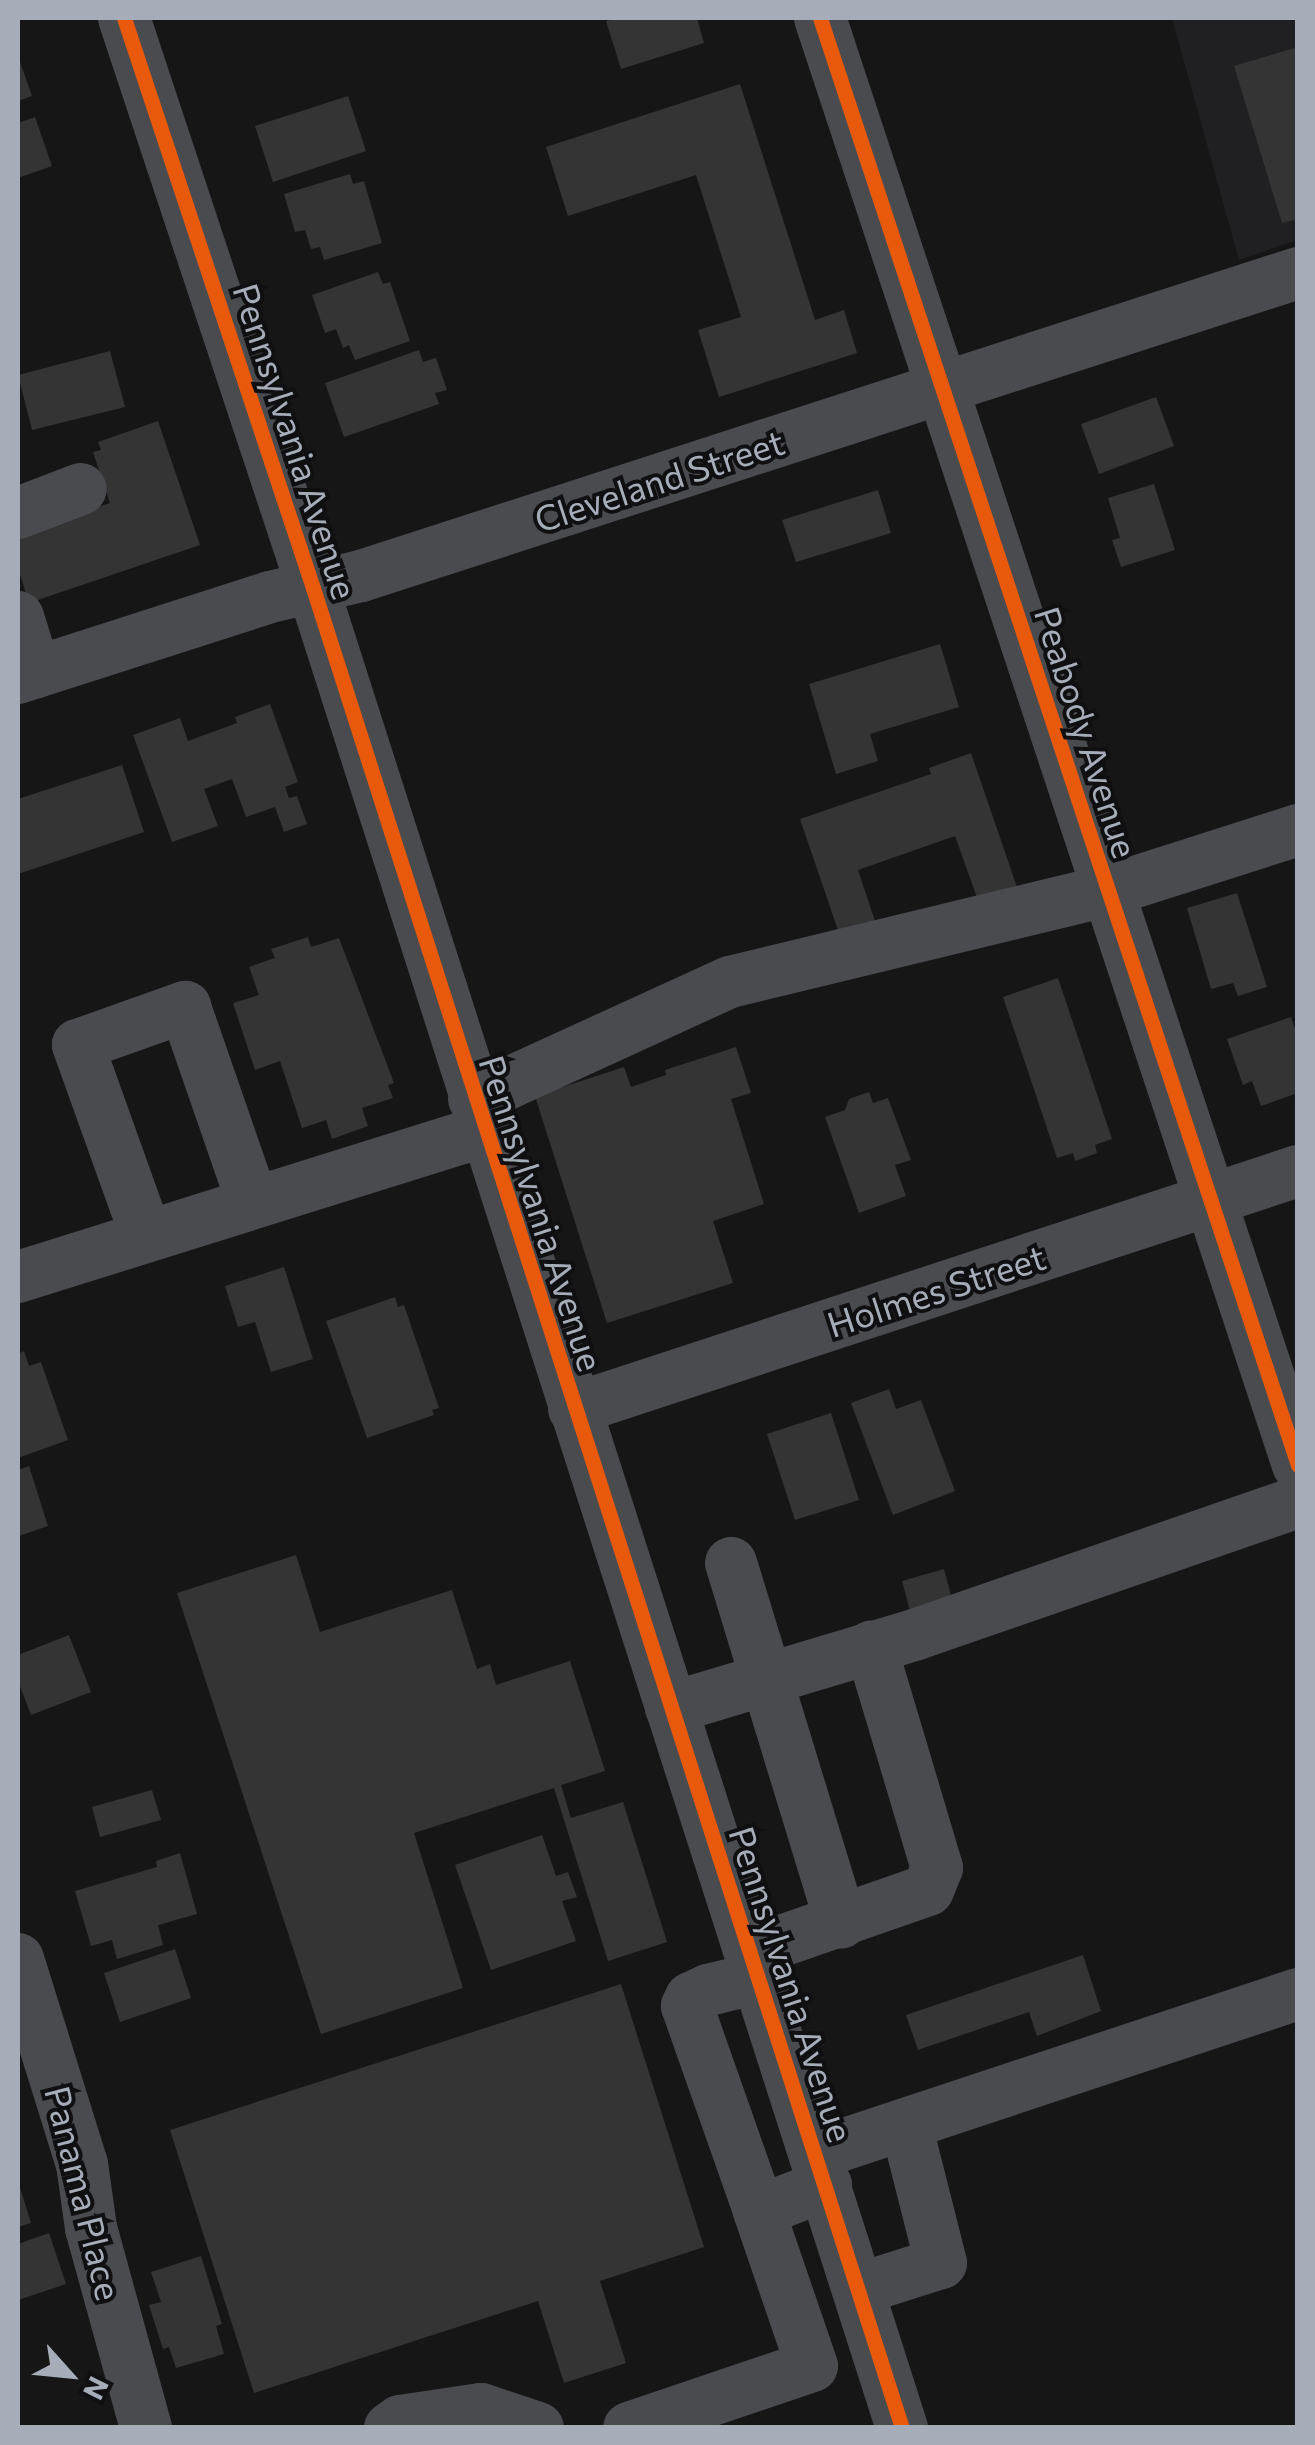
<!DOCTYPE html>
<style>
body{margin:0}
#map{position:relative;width:1315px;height:2445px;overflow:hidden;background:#161616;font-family:Commissioner,sans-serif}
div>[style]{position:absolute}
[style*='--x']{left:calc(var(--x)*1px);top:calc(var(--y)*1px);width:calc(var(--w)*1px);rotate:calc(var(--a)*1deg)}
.built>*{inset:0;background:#202022}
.building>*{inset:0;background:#343435}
.minor>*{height:52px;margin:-26px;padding:0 26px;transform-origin:26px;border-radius:26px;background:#4a4b4f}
.cycleway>*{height:15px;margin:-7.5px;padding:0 7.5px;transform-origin:7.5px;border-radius:7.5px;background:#e8590c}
span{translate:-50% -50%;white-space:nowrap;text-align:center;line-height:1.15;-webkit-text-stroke:8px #101012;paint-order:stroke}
.street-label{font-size:35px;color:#a6acb8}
.frame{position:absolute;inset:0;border:20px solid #a6acb8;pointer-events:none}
.north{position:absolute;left:20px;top:2325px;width:100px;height:100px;-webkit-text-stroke:8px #101012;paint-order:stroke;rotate:117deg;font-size:28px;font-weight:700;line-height:40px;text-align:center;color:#a6acb8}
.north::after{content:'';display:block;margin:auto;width:35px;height:45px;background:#a6acb8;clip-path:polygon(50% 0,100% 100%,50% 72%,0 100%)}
</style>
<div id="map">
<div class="built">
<div style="clip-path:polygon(1172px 18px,1297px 18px,1297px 240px,1239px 260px)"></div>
</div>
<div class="building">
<div style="clip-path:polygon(618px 18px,697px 18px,704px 43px,621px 69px,606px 21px)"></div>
<div style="clip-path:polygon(1298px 47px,1298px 219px,1282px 223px,1234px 66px)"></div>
<div style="clip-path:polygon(18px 56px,32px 96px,18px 101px)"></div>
<div style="clip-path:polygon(740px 84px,815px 320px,844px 310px,857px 353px,719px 397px,698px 330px,741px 317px,696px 175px,568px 216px,546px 147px)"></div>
<div style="clip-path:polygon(348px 96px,366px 151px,273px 182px,255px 126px)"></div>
<div style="clip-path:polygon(35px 117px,52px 166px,18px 178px,18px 123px)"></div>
<div style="clip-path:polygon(350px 174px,353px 184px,364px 181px,382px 243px,324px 260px,320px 247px,311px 249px,305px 230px,295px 232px,284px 194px)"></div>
<div style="clip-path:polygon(378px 272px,383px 284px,390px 282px,410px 341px,355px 360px,349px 345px,343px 348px,336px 329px,325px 333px,312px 295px)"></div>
<div style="clip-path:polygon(419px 350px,423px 362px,436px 358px,447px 390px,435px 393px,439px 404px,344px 437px,325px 383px)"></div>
<div style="clip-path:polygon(110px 351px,125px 407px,32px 430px,18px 375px)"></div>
<div style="clip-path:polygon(1156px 397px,1174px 446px,1099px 474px,1081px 424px)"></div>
<div style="clip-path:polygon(158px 421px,200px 545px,29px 603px,18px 568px,18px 534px,110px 503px,93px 452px,101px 450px,98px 442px)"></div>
<div style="clip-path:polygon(1154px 484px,1175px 550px,1121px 567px,1112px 540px,1120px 538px,1108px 498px)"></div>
<div style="clip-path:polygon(878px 490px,891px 533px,796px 562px,782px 520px)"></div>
<div style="clip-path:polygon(940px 644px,959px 707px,870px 734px,878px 761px,836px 774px,809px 684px)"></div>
<div style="clip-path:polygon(270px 704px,298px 782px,285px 787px,289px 798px,297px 796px,307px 824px,284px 832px,275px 807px,246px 817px,232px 779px,204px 789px,218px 826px,172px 842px,133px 735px,180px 718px,188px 741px,237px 723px,235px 717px)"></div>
<div style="clip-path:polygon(971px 753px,1019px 893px,980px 906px,955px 836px,858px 870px,878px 930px,842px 942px,800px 819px,931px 774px,929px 768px)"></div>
<div style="clip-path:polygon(122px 765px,144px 832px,18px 874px,18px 799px)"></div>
<div style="clip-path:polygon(1237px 893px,1267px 987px,1238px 996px,1233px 983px,1211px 989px,1187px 908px)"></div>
<div style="clip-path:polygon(308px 937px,311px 947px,339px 938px,394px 1083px,388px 1085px,393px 1098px,362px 1108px,368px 1126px,332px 1139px,326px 1120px,302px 1128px,280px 1061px,255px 1070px,233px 1003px,259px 995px,249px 967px,275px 958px,271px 949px)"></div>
<div style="clip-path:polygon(1058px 978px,1112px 1139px,1095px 1145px,1097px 1153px,1075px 1161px,1073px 1153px,1057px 1158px,1003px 997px)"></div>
<div style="clip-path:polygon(1291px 1017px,1298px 1038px,1298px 1093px,1261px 1106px,1252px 1081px,1243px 1085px,1227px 1039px)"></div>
<div style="clip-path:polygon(736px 1047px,751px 1093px,731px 1099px,764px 1204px,713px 1221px,733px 1283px,607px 1323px,535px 1096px,624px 1067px,631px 1087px,666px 1075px,665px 1070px)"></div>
<div style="clip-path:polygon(869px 1092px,873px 1103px,888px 1098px,911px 1160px,895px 1165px,906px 1196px,859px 1213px,825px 1117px,845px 1110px,849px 1099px)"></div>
<div style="clip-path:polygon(284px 1267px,313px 1359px,271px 1372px,255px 1322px,238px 1327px,225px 1286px)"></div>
<div style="clip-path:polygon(395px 1297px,398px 1307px,404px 1305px,439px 1408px,432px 1410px,434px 1415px,367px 1438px,326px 1321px)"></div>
<div style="clip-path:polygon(24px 1351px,29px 1366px,41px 1362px,68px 1440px,18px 1458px,18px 1354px)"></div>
<div style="clip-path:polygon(889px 1389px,896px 1409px,921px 1400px,955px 1491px,893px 1515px,851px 1403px)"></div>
<div style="clip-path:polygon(831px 1413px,859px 1500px,795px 1520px,767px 1434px)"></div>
<div style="clip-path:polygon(29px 1466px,48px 1526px,19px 1536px,18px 1470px)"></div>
<div style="clip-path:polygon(296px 1555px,320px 1632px,452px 1590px,477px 1669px,490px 1664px,496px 1685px,570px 1661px,605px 1771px,561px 1785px,571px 1818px,623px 1802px,667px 1942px,608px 1961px,554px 1788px,414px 1833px,463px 1988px,321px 2034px,177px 1593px)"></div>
<div style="clip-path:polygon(944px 1569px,954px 1607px,912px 1619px,902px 1581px)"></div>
<div style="clip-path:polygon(69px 1635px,91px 1692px,31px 1715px,18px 1681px,18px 1655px)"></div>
<div style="clip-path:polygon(152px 1790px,161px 1820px,100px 1837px,92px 1807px)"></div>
<div style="clip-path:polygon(542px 1835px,556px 1876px,568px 1872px,577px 1897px,562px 1901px,576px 1941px,491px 1970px,455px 1865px)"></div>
<div style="clip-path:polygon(180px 1853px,197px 1914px,158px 1925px,163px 1945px,117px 1959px,112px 1940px,91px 1946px,75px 1891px,157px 1867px,156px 1861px)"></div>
<div style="clip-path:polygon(175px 1949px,191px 1998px,120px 2022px,104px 1973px)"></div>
<div style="clip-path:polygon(1083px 1955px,1101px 2011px,1037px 2036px,1029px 2012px,918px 2050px,906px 2015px)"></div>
<div style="clip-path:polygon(621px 1984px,704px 2247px,600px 2281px,626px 2363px,564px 2383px,538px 2301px,254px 2393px,170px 2130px)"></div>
<div style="clip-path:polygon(18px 2181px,31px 2223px,18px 2227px)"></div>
<div style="clip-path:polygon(49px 2233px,66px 2284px,18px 2300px,18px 2244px)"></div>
<div style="clip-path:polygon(201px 2256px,222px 2324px,216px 2326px,224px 2354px,176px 2368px,169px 2347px,163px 2349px,149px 2305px,161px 2302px,151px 2272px)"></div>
</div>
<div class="minor">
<div style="--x:124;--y:18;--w:601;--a:71.66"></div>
<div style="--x:313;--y:588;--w:1932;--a:72.25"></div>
<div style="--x:820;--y:18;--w:1524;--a:71.72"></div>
<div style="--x:18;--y:513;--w:67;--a:-20.9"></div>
<div style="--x:18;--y:617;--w:58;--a:72.8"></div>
<div style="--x:18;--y:678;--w:265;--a:-17.8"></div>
<div style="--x:270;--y:597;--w:93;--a:-13"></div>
<div style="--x:361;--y:576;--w:985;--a:-17.92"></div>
<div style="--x:474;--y:1099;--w:281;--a:-24.6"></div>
<div style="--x:730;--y:982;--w:388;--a:-13.6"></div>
<div style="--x:1107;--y:891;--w:201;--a:-17.7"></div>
<div style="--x:146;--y:1235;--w:202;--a:-109.7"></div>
<div style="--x:78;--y:1045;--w:114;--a:-19.6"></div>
<div style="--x:185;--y:1007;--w:205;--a:70.9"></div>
<div style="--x:18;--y:1277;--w:488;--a:-17.4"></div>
<div style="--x:574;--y:1409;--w:762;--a:-18.2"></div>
<div style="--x:731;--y:1563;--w:376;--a:73"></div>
<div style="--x:671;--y:1708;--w:257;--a:-16.7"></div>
<div style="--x:917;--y:1634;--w:403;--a:-19.1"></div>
<div style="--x:750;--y:1952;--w:188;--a:-19.2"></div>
<div style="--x:928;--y:1890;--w:24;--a:-68"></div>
<div style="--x:937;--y:1868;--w:231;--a:-106.6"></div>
<div style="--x:18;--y:1959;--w:215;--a:72.7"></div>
<div style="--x:82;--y:2164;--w:65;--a:82"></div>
<div style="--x:91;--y:2228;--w:207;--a:74.6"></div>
<div style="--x:758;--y:1978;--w:51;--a:166.5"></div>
<div style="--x:708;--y:1990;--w:19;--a:155"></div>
<div style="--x:691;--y:1998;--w:9;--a:117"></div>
<div style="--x:687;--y:2006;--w:217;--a:70.6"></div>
<div style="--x:815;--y:2154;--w:509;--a:-18.33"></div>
<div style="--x:859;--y:2289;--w:86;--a:-17.6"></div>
<div style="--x:941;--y:2263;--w:142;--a:-104.2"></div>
<div style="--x:390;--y:2428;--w:12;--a:-35"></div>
<div style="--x:400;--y:2421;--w:82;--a:-8.4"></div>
<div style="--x:481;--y:2409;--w:60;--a:18.4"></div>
<div style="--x:629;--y:2428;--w:193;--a:-18.7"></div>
<div style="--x:812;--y:2366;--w:164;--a:-108.9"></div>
<div style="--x:759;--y:2211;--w:72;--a:-21.2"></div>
</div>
<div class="cycleway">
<div style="--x:124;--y:18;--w:601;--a:71.66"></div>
<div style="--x:313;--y:588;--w:1932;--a:72.25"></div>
<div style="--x:820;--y:18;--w:1524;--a:71.72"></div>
</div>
<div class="street-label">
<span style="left:296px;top:441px;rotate:72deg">Pennsylvania Avenue</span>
<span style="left:659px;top:480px;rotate:-18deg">Cleveland Street</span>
<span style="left:1087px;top:732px;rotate:72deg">Peabody Avenue</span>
<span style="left:542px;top:1213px;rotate:72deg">Pennsylvania Avenue</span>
<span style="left:936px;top:1290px;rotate:-18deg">Holmes Street</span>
<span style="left:792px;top:1984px;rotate:72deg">Pennsylvania Avenue</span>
<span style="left:84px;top:2193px;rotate:76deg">Panama Place</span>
</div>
<div class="frame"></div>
<div class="north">N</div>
</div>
